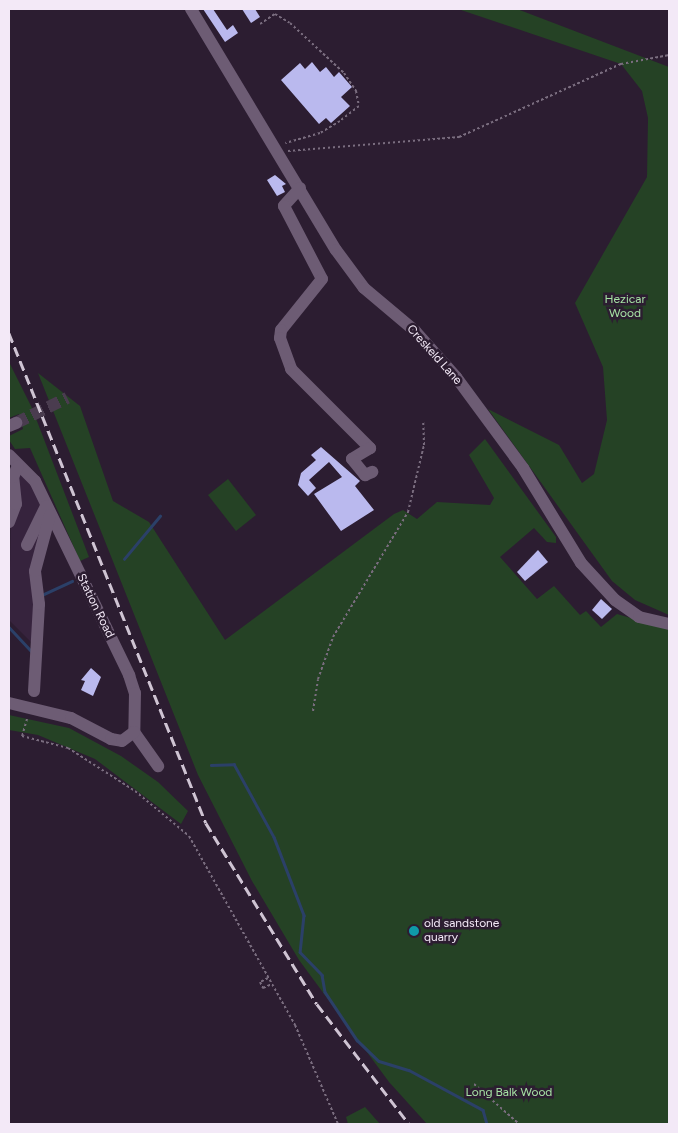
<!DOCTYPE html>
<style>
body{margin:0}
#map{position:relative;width:678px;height:1133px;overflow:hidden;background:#2c1d31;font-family:Figtree,sans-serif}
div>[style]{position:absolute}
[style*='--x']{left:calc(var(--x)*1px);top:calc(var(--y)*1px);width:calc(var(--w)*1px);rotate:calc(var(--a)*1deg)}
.built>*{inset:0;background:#36233d}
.green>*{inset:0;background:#254225}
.stream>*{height:2.5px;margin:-1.25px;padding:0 1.25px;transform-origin:1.25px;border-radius:1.25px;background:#2b4068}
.building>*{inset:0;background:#bab9ee}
.minor-tunnel>*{height:12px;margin-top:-6px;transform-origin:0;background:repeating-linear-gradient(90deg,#4a3c4f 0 12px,transparent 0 18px)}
.path>*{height:2px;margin-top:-1px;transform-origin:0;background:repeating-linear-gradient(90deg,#7a6d7f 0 2.5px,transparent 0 5px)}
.minor>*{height:12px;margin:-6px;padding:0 6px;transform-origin:6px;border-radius:6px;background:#6d5c74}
.rail>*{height:2.5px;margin-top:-1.25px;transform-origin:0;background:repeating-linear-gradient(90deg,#cfc4d3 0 10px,transparent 0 15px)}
.dots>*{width:14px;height:14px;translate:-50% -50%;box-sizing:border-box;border:2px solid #2c1d31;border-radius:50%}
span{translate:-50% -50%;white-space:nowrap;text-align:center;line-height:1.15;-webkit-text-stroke:5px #2c1d31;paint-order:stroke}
.park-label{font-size:12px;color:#a6e2a4}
.street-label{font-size:12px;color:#f3e9f7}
.poi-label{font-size:12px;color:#f3e9f7}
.left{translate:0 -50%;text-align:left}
.frame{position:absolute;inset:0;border:10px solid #f3e9f7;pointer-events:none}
</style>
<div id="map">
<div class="built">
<div style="clip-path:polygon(12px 465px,34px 485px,46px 515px,33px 595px,33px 644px,9px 620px)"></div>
</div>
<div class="green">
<div style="clip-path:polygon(458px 9px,517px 9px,669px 67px,669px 615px,635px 600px,612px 581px,488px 409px,559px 445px,582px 483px,594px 474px,607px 420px,603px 367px,575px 303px,647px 177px,648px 118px,642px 91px,621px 64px)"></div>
<div style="clip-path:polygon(9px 362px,32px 408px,89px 557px,80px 561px,30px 448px,15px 449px,9px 440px,9px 436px,23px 429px,19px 414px,9px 418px)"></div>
<div style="clip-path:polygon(38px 373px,80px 406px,113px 501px,149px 522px,225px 640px,394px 514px,403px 510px,417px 519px,437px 502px,490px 505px,494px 498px,469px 455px,485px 439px,556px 537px,556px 543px,547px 542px,534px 528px,500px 557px,537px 599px,554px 586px,580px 615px,586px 611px,601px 627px,617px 614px,669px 629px,669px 1124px,427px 1124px,389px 1082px,299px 960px,252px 881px,198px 775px)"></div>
<div style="clip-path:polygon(228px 479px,256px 515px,236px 531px,208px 495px)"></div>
<div style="clip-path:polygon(9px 715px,69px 728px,121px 756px,158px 782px,188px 811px,181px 824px,95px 759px,38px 735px,9px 730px)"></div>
<div style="clip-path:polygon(365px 1107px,380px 1124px,348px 1124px,346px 1117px)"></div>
</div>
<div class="stream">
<div style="--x:124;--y:559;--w:56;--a:-50.1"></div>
<div style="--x:42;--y:595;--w:33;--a:-25"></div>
<div style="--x:9;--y:627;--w:33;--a:47"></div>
<div style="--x:211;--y:765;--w:23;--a:-2"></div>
<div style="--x:234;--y:764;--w:83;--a:61.3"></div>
<div style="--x:274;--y:837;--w:84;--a:69"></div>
<div style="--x:304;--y:915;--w:37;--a:96"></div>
<div style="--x:300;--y:952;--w:32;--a:46"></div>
<div style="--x:322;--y:975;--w:17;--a:80"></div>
<div style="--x:325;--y:992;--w:58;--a:56.3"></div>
<div style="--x:357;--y:1040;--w:30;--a:44"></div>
<div style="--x:379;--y:1061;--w:31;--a:17"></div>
<div style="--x:409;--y:1070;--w:84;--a:28.4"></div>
<div style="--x:483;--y:1110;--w:15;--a:74"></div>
</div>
<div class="building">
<div style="clip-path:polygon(203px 9px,213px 9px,227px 30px,233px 25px,238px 33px,225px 42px)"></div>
<div style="clip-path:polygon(242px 9px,255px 9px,260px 17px,251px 23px)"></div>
<div style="clip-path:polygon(312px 62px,320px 72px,326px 67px,334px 77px,339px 72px,352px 87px,341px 97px,350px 106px,331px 123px,326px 118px,319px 124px,281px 80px,300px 63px,305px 69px)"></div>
<div style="clip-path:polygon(275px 175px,286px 184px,282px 186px,285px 192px,277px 196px,267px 180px)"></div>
<div style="clip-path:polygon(321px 447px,360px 481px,355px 486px,374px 510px,341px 531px,314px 494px,342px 477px,329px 462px,309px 480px,316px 488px,308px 496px,298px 485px,301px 473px,316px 460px,311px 455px)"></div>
<div style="clip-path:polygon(538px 550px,548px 562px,525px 581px,517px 572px)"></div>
<div style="clip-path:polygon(601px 599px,612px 609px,602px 619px,592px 610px)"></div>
<div style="clip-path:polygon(91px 668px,101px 677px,93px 696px,81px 690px,85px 681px,81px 680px)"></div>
</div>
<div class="minor-tunnel">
<div style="--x:16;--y:423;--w:57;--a:-26.1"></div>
</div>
<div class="path">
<div style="--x:260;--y:24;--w:18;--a:-34"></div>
<div style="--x:275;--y:14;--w:17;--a:31"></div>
<div style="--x:290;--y:23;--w:74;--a:42.8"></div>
<div style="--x:344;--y:73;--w:22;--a:56"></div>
<div style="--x:356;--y:91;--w:15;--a:79"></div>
<div style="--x:359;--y:106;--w:24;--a:142"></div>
<div style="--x:340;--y:121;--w:23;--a:149"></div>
<div style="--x:320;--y:133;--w:36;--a:164"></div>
<div style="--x:288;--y:151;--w:172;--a:-4.7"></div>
<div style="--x:459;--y:137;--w:178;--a:-24.3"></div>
<div style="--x:621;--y:64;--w:49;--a:-10.6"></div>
<div style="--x:313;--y:711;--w:32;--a:-81"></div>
<div style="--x:318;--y:679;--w:45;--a:-70.3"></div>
<div style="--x:333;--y:637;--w:146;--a:-59"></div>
<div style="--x:408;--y:512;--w:69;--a:-76.6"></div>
<div style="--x:424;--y:445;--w:23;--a:-92"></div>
<div style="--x:27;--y:719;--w:18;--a:106"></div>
<div style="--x:22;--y:736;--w:48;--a:14.6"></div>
<div style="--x:68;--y:748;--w:80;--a:32.7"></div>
<div style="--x:135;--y:791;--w:70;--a:39.8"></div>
<div style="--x:189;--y:836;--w:217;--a:60.7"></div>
<div style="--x:295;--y:1025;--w:108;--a:66.5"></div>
<div style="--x:268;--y:978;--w:9;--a:153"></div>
<div style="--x:260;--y:982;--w:7;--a:63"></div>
<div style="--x:263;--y:988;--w:10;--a:-24"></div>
<div style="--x:474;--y:1084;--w:60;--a:41.6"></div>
</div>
<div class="minor">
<div style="--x:191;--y:9;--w:281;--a:59"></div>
<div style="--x:336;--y:250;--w:47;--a:53.6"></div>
<div style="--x:364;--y:288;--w:67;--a:40.1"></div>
<div style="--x:415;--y:331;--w:62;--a:48.3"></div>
<div style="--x:456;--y:377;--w:113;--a:53.6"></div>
<div style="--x:523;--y:468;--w:111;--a:58.6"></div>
<div style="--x:581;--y:563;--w:50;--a:47.4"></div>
<div style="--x:615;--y:600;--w:29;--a:35"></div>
<div style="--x:639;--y:617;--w:31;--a:13"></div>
<div style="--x:300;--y:188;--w:24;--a:132"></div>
<div style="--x:284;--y:206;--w:82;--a:62.5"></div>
<div style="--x:322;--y:279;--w:65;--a:128.8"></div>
<div style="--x:281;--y:330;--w:8;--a:97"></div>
<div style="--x:280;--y:338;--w:33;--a:70"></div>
<div style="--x:291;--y:369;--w:112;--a:45"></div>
<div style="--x:370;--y:448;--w:21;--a:149"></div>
<div style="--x:352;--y:459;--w:21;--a:51"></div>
<div style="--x:365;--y:475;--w:8;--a:-23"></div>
<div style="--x:9;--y:426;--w:8;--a:-23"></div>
<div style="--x:9;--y:455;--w:37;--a:45"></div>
<div style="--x:35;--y:481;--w:216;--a:64.1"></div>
<div style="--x:129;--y:675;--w:19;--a:72"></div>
<div style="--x:135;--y:693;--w:39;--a:91"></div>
<div style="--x:134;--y:732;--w:42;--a:54.8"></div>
<div style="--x:9;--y:522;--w:19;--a:-69"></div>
<div style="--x:16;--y:504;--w:27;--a:-96"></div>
<div style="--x:13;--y:477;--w:12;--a:-66"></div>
<div style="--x:27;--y:545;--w:43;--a:-64"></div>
<div style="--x:34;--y:691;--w:87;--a:-86.7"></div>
<div style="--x:39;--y:604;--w:33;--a:-97"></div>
<div style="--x:35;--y:571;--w:58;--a:-75"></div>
<div style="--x:9;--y:703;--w:64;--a:13.6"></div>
<div style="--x:71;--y:718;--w:45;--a:27.7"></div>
<div style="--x:111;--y:739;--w:11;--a:10"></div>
<div style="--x:122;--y:741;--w:15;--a:-37"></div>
</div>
<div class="rail">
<div style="--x:9;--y:333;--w:528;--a:68.1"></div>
<div style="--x:206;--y:823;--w:212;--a:58.5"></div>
<div style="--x:317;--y:1004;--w:151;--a:52.5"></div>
</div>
<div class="dots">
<div style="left:414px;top:931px;background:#0f9aa8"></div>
</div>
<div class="park-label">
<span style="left:625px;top:307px">Hezicar<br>Wood</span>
<span style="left:509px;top:1093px">Long Balk Wood</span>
</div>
<div class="street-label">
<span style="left:434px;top:355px;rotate:48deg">Creskeld Lane</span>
<span style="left:95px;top:606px;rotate:64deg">Station Road</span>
</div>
<div class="poi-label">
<span class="left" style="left:424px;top:931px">old sandstone<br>quarry</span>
</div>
<div class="frame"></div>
</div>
